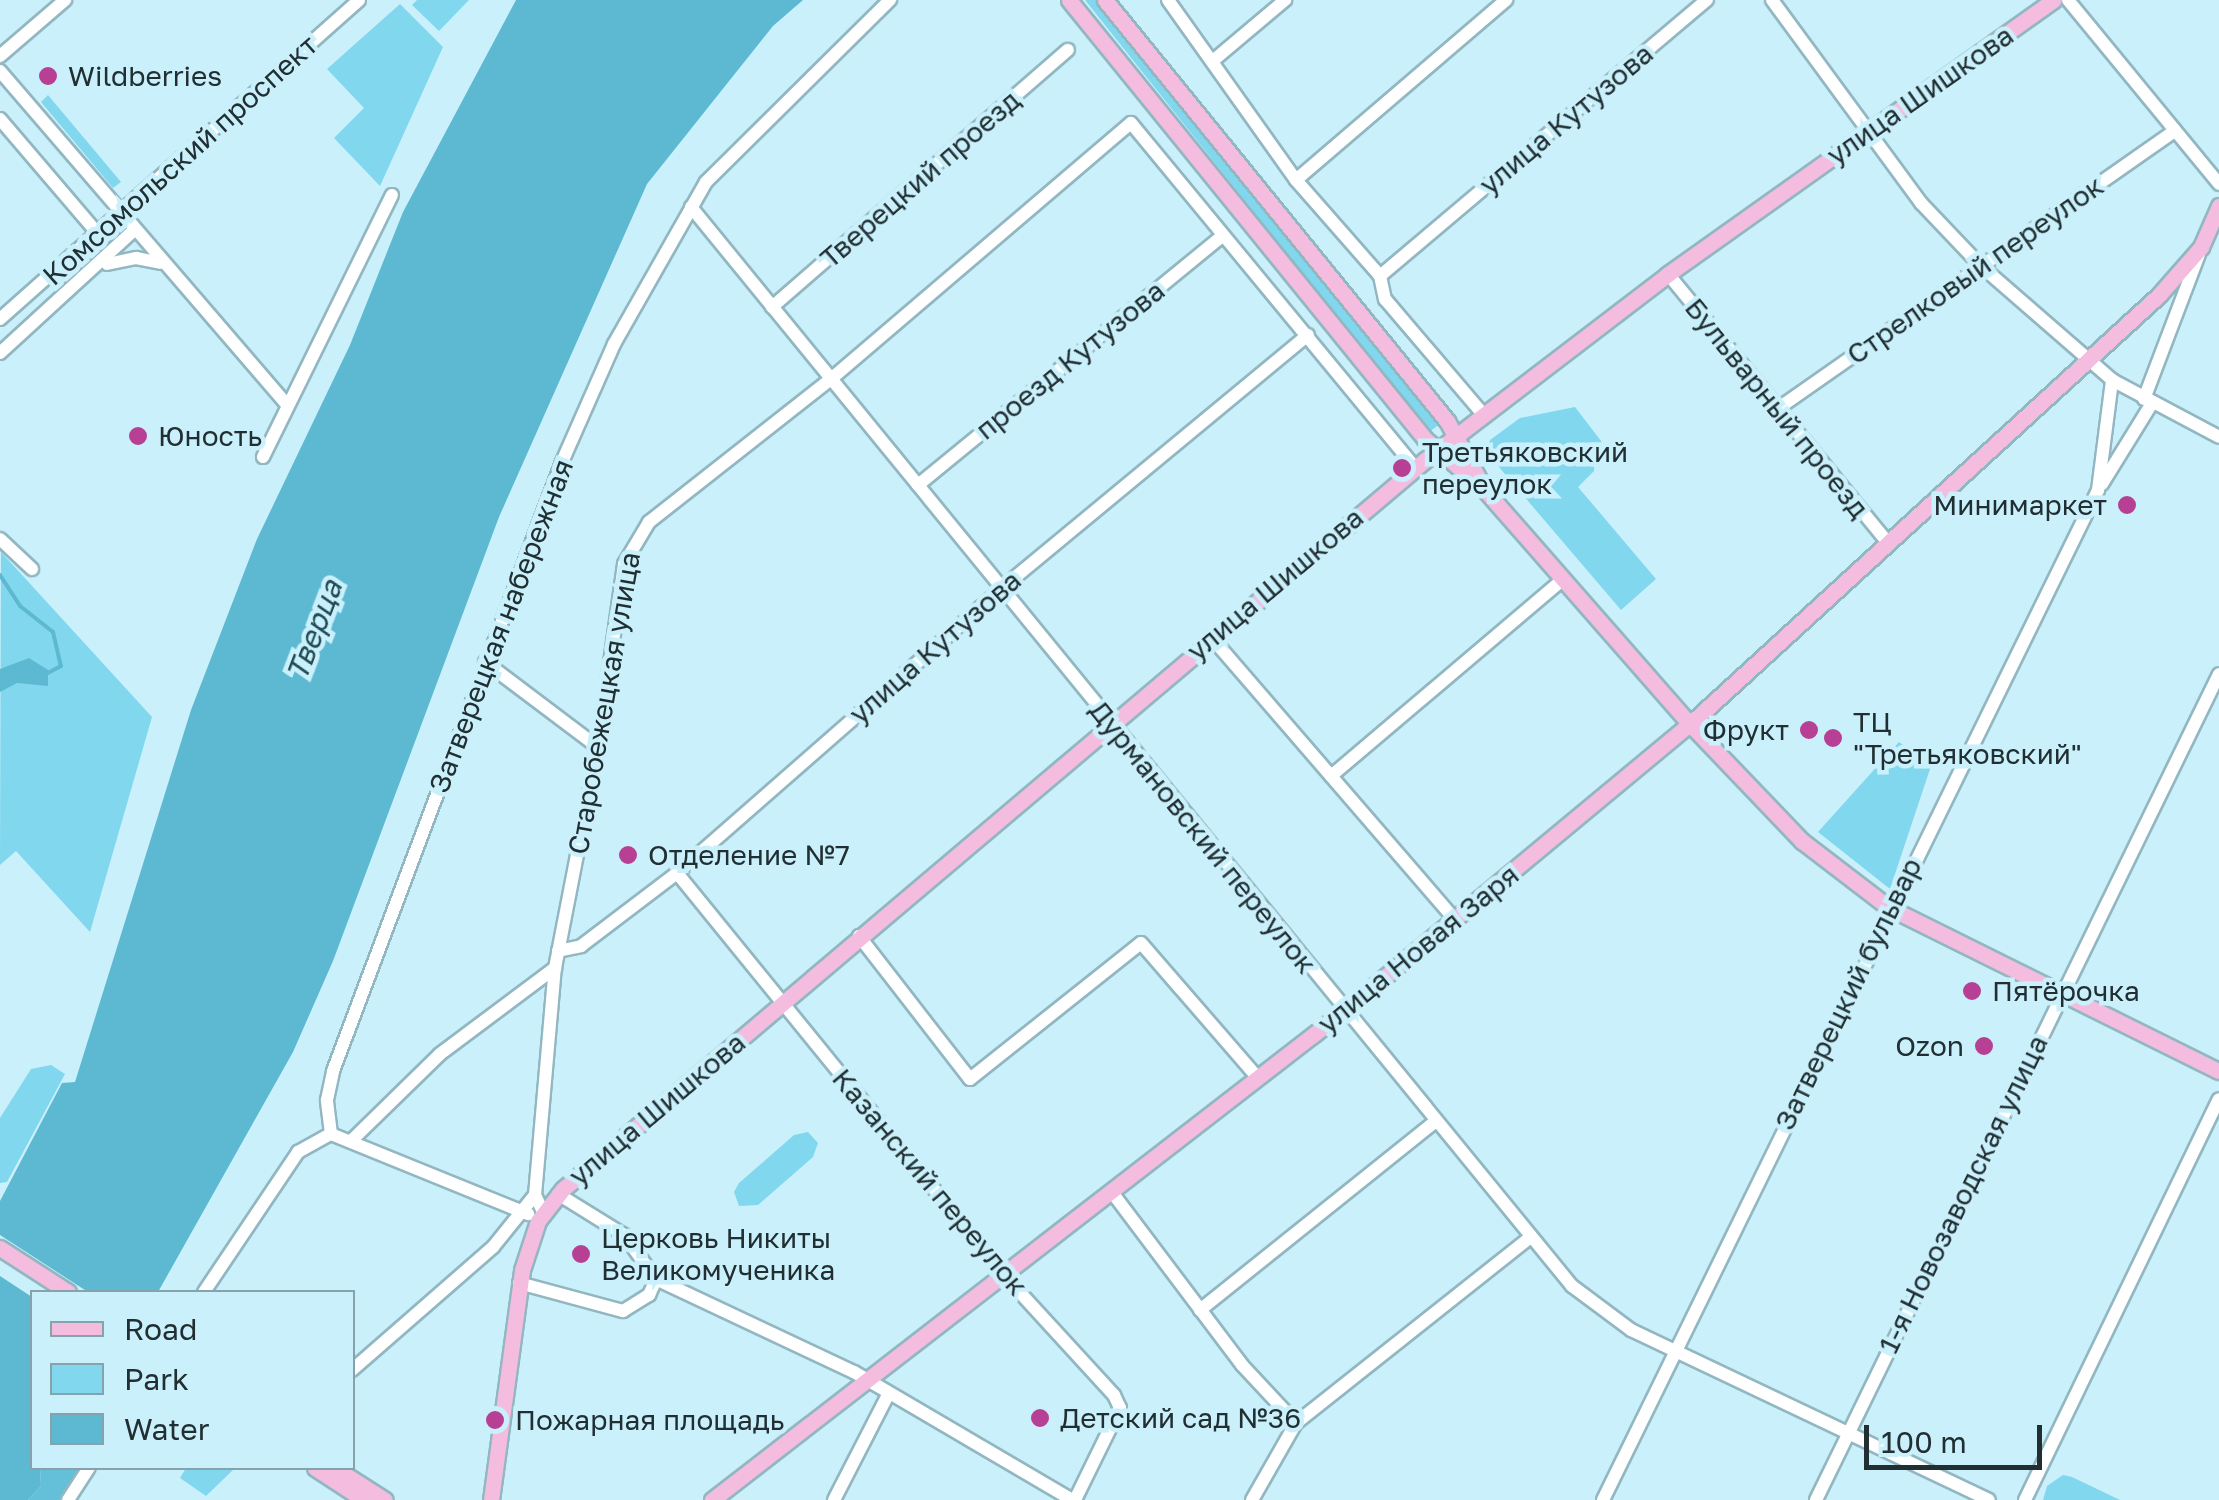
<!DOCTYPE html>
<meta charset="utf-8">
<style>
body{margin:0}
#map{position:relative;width:2219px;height:1500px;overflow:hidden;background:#caf0fb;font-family:"Golos Text",sans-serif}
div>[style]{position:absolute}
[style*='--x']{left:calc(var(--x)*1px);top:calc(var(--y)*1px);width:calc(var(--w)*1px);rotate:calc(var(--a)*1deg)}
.green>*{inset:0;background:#81d7ee}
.forest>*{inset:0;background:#63c0d8}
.water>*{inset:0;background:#5cb9d1}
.pier>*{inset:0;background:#caf0fb}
.stream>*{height:4px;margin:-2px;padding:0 2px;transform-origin:2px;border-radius:2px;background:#5cb9d1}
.roads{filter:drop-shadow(2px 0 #92b7c1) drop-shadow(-2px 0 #92b7c1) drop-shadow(0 2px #92b7c1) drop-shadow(0 -2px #92b7c1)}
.minor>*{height:12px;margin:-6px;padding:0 6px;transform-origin:6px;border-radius:6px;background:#fff}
.major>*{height:15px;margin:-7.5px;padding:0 7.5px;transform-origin:7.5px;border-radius:7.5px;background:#f4bde0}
.dots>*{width:28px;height:28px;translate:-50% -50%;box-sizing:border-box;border:5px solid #caf0fb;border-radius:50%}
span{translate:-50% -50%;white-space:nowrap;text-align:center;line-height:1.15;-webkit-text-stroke:9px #caf0fb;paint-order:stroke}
.poi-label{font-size:28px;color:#212f33}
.left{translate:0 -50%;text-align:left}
.right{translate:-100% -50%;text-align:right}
.street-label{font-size:28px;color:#212f33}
.water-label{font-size:30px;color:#204a55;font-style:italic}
.legend{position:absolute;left:30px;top:1290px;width:325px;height:180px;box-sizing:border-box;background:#caf0fb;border:2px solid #86a3ab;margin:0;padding:12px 18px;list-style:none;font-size:30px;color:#212f33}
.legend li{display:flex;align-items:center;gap:20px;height:50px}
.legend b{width:50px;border:2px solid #86a3ab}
.scale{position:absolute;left:1864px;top:1425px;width:178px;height:45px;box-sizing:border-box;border:5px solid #212f33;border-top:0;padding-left:12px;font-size:30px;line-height:35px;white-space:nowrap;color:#212f33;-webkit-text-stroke:8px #caf0fb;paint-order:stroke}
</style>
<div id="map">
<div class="green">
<div style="clip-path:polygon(417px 0,469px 0,439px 31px,412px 5px)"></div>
<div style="clip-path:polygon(1085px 0,1096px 0,1440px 424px,1429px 432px)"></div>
<div style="clip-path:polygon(400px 4px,443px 47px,380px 186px,334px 138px,364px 108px,327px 69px)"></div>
<div style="clip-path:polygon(48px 95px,121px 182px,113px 188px,41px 102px)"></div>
<div style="clip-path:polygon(1575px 407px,1611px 454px,1578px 487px,1656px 579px,1621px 610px,1487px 453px,1490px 440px,1520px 418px)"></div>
<div style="clip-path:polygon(1px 552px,152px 717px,90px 932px,16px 851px,0 865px)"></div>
<div style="clip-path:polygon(1899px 742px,1931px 766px,1890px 889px,1818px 832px)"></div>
<div style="clip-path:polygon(51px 1065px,65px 1074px,7px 1182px,0 1183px,0 1118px,31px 1069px)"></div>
<div style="clip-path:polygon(808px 1132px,818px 1143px,813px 1157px,758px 1205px,739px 1206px,734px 1192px,739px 1183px,794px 1135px)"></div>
<div style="clip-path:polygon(186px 1468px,235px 1468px,206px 1496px,180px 1478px)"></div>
<div style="clip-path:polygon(2063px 1475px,2072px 1477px,2120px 1500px,2043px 1500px,2047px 1486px)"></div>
</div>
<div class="forest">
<div style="clip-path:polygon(40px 1468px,84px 1468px,67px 1500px,28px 1500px,41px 1486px)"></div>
</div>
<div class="water">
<div style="clip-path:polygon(516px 0,803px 0,773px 26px,647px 184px,499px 517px,333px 961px,293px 1052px,158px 1292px,32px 1292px,32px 1468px,40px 1468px,41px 1486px,28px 1500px,0 1500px,0 1201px,62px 1083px,75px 1082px,191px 710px,257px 539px,350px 345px,403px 212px)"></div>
<div style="clip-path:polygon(29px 658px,48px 670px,48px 686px,17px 683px,0 692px,0 669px)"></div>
</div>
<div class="pier">
<div style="clip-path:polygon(0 1235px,88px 1292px,32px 1297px,0 1276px)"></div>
</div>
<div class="stream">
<div style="--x:0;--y:575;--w:37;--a:57"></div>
<div style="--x:20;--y:606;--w:42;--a:38.2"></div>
<div style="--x:53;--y:632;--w:35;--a:77"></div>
<div style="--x:61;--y:666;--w:15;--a:152"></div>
</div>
<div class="roads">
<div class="minor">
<div style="--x:1168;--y:0;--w:221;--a:54.6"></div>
<div style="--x:1296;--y:180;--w:128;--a:48.8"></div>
<div style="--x:1380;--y:276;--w:24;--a:78"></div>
<div style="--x:1385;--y:299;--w:151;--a:49.6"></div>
<div style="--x:1772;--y:0;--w:252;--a:53.7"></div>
<div style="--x:1921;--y:203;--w:87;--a:46.4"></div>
<div style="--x:1981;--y:266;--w:174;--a:41"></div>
<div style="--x:2112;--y:380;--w:121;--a:28"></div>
<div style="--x:2068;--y:0;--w:238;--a:50.6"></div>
<div style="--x:0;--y:56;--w:86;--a:-40.7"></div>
<div style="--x:1215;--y:59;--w:92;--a:-40.1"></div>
<div style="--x:0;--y:71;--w:438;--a:49.3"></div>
<div style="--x:0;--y:119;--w:153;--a:49.5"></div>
<div style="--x:1296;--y:180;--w:277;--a:-40.6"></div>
<div style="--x:691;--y:207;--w:1393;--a:50.77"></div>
<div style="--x:1572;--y:1286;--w:74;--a:36.7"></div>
<div style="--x:1631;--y:1330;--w:396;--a:25.4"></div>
<div style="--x:107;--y:264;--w:30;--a:-12"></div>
<div style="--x:136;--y:258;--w:25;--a:11"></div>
<div style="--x:1668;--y:274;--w:346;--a:50.7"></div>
<div style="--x:1380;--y:276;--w:428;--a:-40.2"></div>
<div style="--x:772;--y:307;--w:392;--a:-41"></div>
<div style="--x:0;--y:319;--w:480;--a:-41.6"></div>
<div style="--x:0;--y:353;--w:182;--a:-42.5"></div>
<div style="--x:2144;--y:399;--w:155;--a:-69.2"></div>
<div style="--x:1776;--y:410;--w:487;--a:-35"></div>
<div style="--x:263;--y:457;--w:292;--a:-63.8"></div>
<div style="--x:2102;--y:484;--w:95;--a:-58.3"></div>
<div style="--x:918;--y:485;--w:394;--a:-39.3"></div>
<div style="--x:0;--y:539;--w:44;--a:43.2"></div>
<div style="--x:1211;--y:637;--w:375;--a:49.2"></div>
<div style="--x:485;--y:662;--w:141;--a:37"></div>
<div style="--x:1331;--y:776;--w:304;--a:-40.3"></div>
<div style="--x:677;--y:873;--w:517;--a:50.89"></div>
<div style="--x:1003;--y:1274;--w:164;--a:47.5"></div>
<div style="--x:1114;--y:1395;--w:14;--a:65"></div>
<div style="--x:1120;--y:1408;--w:102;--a:116.1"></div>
<div style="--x:859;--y:936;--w:181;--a:52.2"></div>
<div style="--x:970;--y:1079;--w:218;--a:-38.5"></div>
<div style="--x:1141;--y:943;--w:179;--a:49.1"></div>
<div style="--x:558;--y:951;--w:24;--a:-12"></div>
<div style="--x:581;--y:946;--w:121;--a:-37.2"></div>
<div style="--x:677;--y:873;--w:432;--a:-41.2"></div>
<div style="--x:1002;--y:588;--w:397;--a:-39.6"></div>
<div style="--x:331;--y:1134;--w:34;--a:-97"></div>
<div style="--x:327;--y:1100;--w:30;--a:-78"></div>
<div style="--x:333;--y:1071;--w:651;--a:-69.39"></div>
<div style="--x:562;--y:462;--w:129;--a:-66.2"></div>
<div style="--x:614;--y:344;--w:186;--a:-60.4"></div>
<div style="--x:706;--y:182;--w:259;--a:-44.7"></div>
<div style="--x:331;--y:1134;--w:213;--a:22.1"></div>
<div style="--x:351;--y:1141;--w:124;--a:-44.3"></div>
<div style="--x:440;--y:1054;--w:144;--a:-36.8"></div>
<div style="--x:1111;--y:1191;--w:218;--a:53"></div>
<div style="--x:1242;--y:1365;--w:79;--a:47"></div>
<div style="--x:558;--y:1194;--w:78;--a:31.8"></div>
<div style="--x:624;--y:1235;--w:54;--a:54"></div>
<div style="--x:656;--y:1279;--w:219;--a:25.2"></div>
<div style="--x:854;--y:1372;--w:253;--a:30.4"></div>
<div style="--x:543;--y:1212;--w:19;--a:-115"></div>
<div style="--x:535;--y:1195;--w:228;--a:-85"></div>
<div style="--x:555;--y:968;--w:225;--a:-79"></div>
<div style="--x:598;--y:747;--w:185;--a:-81.9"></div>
<div style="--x:624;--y:564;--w:49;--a:-59.2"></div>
<div style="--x:649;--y:522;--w:231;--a:-38.2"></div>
<div style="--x:831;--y:379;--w:394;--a:-40.5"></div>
<div style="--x:1131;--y:123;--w:447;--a:50.5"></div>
<div style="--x:519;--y:1283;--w:108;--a:15.1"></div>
<div style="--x:623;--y:1311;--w:31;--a:-32"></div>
<div style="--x:649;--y:1295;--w:17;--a:-66"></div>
<div style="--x:204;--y:1292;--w:169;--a:-56.1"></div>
<div style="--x:298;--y:1152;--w:38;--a:-29"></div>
<div style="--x:1200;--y:1310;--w:299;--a:-38.7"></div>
<div style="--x:352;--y:1370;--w:187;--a:-41.1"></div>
<div style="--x:493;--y:1247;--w:67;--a:-51.1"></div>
<div style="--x:68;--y:1500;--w:38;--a:-57"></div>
<div style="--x:834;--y:1500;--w:118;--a:-62.8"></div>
<div style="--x:1252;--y:1500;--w:89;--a:-60.3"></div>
<div style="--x:1296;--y:1423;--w:296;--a:-38.4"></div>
<div style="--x:1603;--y:1500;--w:1125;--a:-63.89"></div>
<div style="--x:2098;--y:490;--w:111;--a:-82.7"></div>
<div style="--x:1816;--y:1500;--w:919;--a:-63.99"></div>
<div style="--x:2025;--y:1500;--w:445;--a:-64.2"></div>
</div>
<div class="major">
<div style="--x:1069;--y:0;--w:565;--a:50.96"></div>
<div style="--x:1425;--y:439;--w:77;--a:40.3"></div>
<div style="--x:1484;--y:489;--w:313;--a:48.8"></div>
<div style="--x:1690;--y:724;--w:162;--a:46.3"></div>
<div style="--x:1802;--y:841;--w:108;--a:37.5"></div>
<div style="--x:1888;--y:907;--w:369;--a:26.4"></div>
<div style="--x:1105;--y:0;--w:542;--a:50.91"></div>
<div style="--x:1447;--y:421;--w:68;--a:61.2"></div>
<div style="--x:0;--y:1248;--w:81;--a:32.9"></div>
<div style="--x:315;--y:1468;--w:59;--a:33.1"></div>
<div style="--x:335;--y:1468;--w:59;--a:32.6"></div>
<div style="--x:491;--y:1500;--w:232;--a:-82.3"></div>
<div style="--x:522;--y:1270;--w:52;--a:-71.9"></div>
<div style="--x:538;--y:1221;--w:41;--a:-52"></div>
<div style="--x:563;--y:1189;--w:1129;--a:-40.22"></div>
<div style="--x:1425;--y:460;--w:306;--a:-37.4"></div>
<div style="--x:1668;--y:274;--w:473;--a:-35.4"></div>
<div style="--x:712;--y:1500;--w:800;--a:-37.74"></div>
<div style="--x:1345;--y:1010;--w:448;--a:-39.7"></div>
<div style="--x:1690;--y:724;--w:636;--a:-42.45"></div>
<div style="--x:2159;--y:295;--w:64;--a:-48.8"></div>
<div style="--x:2201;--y:247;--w:45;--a:-66.3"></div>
</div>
</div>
<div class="dots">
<div style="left:48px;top:76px;background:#b73f94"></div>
<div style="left:138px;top:436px;background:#b73f94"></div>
<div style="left:1402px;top:468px;background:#b73f94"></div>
<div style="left:2127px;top:505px;background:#b73f94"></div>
<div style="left:1809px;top:730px;background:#b73f94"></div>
<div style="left:1833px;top:738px;background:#b73f94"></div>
<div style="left:628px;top:855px;background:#b73f94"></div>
<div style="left:1972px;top:991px;background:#b73f94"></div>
<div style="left:1984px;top:1046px;background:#b73f94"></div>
<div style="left:581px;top:1254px;background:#b73f94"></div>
<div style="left:1040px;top:1418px;background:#b73f94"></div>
<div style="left:495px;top:1420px;background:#b73f94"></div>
</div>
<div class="poi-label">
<span class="left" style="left:68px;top:76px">Wildberries</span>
<span class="left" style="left:158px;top:436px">Юность</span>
<span class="left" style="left:1422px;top:468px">Третьяковский<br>переулок</span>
<span class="right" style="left:2107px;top:505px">Минимаркет</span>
<span class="left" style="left:1853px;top:738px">ТЦ<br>"Третьяковский"</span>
<span class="right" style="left:1789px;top:730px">Фрукт</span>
<span class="left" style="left:648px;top:855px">Отделение №7</span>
<span class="left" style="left:1992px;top:991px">Пятёрочка</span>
<span class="right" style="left:1964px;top:1046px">Ozon</span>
<span class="left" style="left:601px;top:1254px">Церковь Никиты<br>Великомученика</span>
<span class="left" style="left:1060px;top:1418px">Детский сад №36</span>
<span class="left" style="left:515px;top:1420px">Пожарная площадь</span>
</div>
<div class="street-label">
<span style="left:1920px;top:95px;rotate:-35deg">улица Шишкова</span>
<span style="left:1566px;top:119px;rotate:-40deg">улица Кутузова</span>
<span style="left:180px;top:160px;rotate:-42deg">Комсомольский проспект</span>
<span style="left:920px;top:179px;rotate:-41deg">Тверецкий проезд</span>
<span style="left:1975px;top:270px;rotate:-35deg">Стрелковый переулок</span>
<span style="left:1070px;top:360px;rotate:-39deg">проезд Кутузова</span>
<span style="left:1777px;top:408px;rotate:51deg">Бульварный проезд</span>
<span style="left:1275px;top:584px;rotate:-40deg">улица Шишкова</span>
<span style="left:501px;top:626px;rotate:-69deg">Затверецкая набережная</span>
<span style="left:935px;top:647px;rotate:-41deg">улица Кутузова</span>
<span style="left:604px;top:703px;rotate:-80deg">Старобежецкая улица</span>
<span style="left:1203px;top:837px;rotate:51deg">Дурмановский переулок</span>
<span style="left:1418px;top:949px;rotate:-39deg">улица Новая Заря</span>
<span style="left:1848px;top:994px;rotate:-64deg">Затверецкий бульвар</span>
<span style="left:657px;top:1109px;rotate:-40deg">улица Шишкова</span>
<span style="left:930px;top:1182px;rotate:50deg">Казанский переулок</span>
<span style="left:1963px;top:1194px;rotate:-64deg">1-я Новозаводская улица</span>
</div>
<div class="water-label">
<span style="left:314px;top:630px;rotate:-69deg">Тверца</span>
</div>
<ul class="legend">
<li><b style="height:12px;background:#f4bde0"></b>Road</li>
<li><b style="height:28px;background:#81d7ee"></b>Park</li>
<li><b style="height:28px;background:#5cb9d1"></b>Water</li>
</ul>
<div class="scale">100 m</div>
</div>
